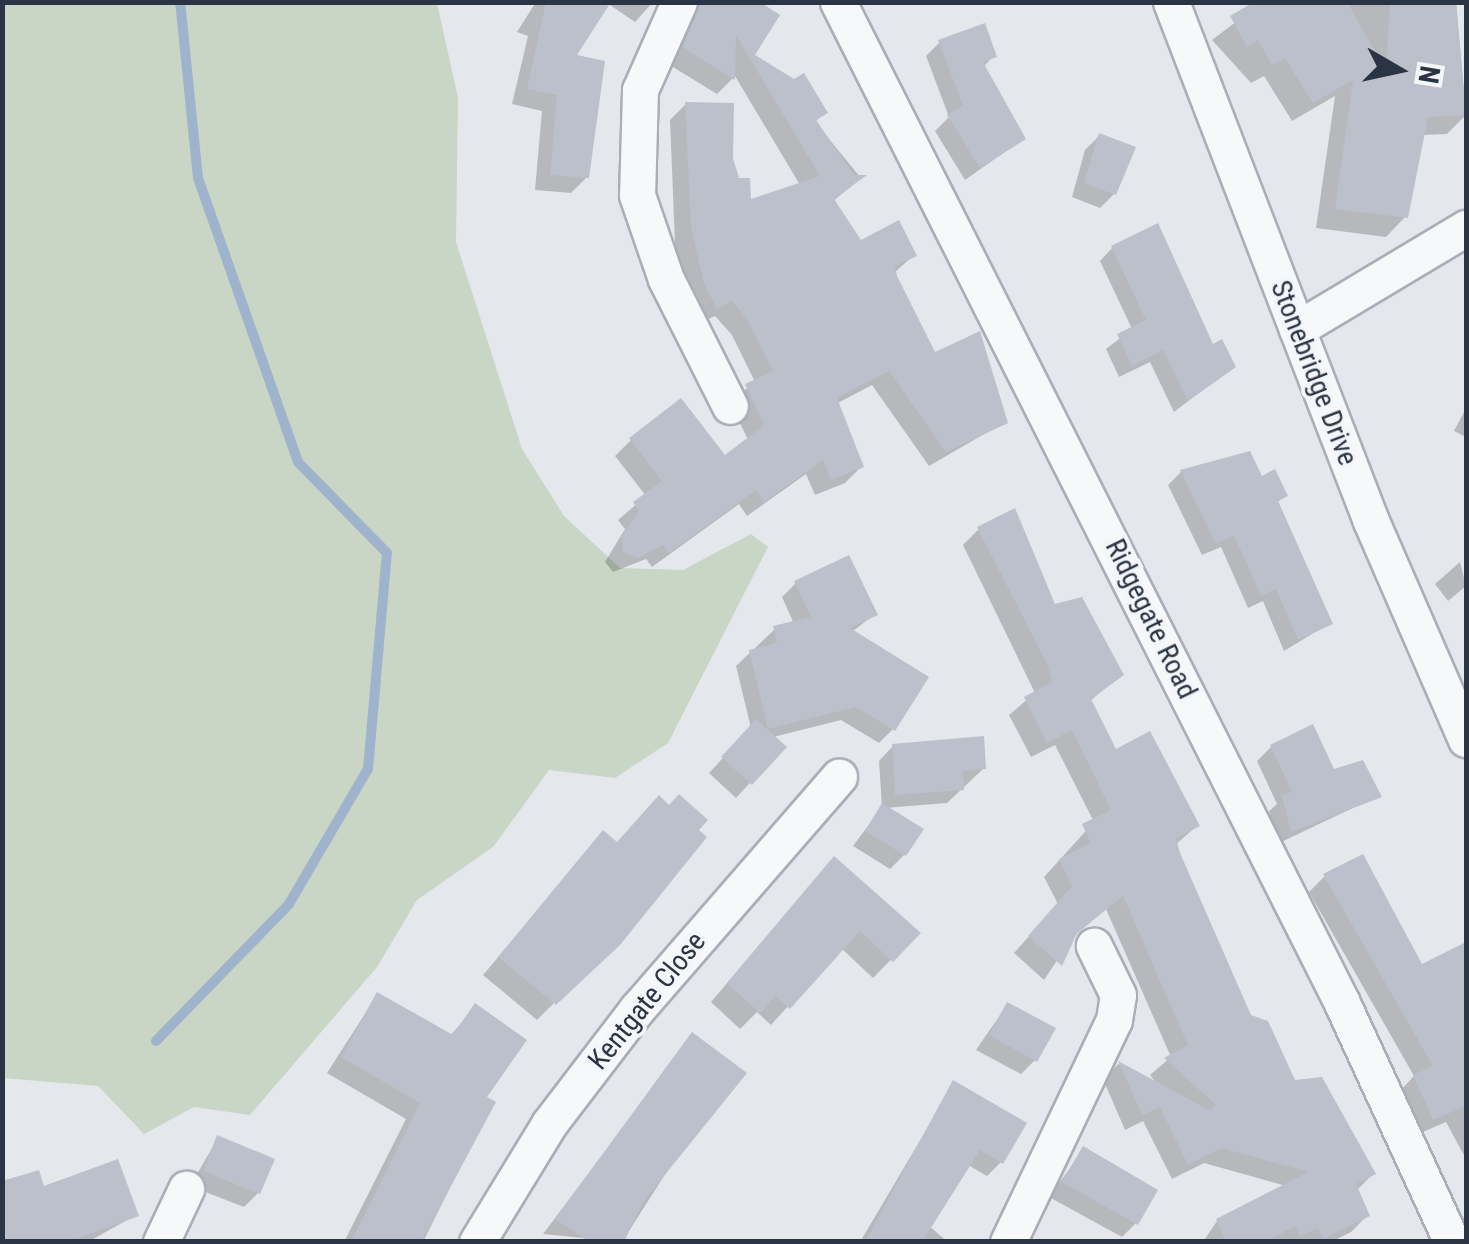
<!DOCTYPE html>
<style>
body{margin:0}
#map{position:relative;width:1469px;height:1244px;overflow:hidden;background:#e4e7ec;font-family:"Roboto Condensed",sans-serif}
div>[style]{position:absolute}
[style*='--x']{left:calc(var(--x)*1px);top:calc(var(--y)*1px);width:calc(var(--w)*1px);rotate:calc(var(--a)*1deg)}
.green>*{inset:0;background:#c9d6c5}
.shadow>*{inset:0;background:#0003}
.stream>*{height:10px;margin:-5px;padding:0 5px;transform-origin:5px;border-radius:5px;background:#9fb4cc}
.building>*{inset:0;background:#bbc0ca}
.roads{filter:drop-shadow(2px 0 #a9aeb7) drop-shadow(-2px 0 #a9aeb7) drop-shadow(0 2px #a9aeb7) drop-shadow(0 -2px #a9aeb7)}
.minor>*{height:35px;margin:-17.5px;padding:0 17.5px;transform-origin:17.5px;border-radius:17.5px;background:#f7f8fa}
span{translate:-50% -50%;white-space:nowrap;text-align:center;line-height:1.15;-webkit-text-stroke:8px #f4f6f9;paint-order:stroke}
.street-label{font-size:28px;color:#2b3445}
.frame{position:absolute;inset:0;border:5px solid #2b3445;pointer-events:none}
.north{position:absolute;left:1349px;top:20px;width:100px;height:100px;-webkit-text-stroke:8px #f4f6f9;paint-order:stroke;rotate:99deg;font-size:28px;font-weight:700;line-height:40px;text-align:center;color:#2b3445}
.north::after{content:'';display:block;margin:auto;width:35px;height:45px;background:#2b3445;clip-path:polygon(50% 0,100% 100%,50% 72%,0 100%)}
</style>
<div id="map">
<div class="green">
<div style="clip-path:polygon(2px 3px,437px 3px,458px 98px,456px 242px,522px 449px,564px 516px,620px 568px,683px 570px,751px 534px,768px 547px,668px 743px,615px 778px,549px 770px,493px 847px,417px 900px,377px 967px,250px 1115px,194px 1107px,144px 1134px,98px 1086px,3px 1078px)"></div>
</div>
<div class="shadow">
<div style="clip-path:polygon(536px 2px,653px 2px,635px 22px,607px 3px,573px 57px,587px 177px,571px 193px,535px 190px,542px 111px,512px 104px,528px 36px,517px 32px)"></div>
<div style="clip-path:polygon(674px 2px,761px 2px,752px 56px,825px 112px,815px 122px,861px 178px,832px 202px,860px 243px,914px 255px,894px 273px,934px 356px,1005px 422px,929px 466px,872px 385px,836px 404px,861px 467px,845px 483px,815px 495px,806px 474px,747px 516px,739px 504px,652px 567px,646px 559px,613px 572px,605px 562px,625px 529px,618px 520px,646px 496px,615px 456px,631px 440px,724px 459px,748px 440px,730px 402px,755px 382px,732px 335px,715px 316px,700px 323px,689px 301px,675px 244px,670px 120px,686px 104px,730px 158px,748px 202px,800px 185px,735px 76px,717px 94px,668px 64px)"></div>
<div style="clip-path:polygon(1262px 2px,1456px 2px,1466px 115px,1447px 134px,1422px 135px,1406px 216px,1386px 237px,1316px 228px,1335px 96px,1292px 121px,1264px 76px,1251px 83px,1212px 40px)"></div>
<div style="clip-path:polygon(940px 42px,994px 56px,983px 67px,1023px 139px,965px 180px,935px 131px,949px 117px,926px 56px)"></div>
<div style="clip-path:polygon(1099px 136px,1114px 194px,1100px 208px,1072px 197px,1085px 150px)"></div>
<div style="clip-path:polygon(1112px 248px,1233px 367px,1174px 412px,1150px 362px,1119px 377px,1106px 349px,1132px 329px,1100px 261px)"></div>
<div style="clip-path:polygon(1466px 408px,1466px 437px,1454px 431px)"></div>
<div style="clip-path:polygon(1249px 454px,1261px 479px,1285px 495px,1277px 503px,1330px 623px,1284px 651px,1263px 601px,1248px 608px,1221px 547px,1202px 555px,1168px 485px,1181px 472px)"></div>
<div style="clip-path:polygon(979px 529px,1121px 674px,1089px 702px,1115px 752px,1197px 826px,1175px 845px,1249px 1016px,1293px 1082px,1321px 1079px,1373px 1174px,1356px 1191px,1367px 1216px,1351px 1232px,1331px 1242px,1203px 1242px,1217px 1221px,1286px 1186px,1204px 1163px,1172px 1179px,1143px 1121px,1125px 1130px,1103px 1079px,1118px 1064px,1158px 1085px,1150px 1075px,1171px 1057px,1106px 909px,1073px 937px,1044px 980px,1014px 953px,1058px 904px,1044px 877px,1094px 822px,1055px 745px,1031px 757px,1009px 715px,1035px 693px,963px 545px)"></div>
<div style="clip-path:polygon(1460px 562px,1466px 586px,1448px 601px,1435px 584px)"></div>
<div style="clip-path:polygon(796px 583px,875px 614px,852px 632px,893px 729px,879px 743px,841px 720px,773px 737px,783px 747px,736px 798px,709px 773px,751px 728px,736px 666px,775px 629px,794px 624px,782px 597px)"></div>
<div style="clip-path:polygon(893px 746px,984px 768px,947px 803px,885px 808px,904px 855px,890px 869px,853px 846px,882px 807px,879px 761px)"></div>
<div style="clip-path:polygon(1271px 747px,1332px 772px,1378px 796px,1277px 844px,1269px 811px,1277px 804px,1257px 761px)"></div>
<div style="clip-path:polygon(603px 834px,554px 1003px,537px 1020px,483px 975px)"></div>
<div style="clip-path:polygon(1325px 876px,1420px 967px,1466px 949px,1466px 1159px,1446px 1122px,1416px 1135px,1398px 1093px,1414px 1076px,1309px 892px)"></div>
<div style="clip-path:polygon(817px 877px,917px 933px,873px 978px,841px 948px,771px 1025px,757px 1012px,740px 1029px,711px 1002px)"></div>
<div style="clip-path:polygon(377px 995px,450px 1036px,476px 1006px,484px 1098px,492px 1103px,423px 1242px,344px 1242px,406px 1119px,327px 1073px)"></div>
<div style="clip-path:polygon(1007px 1005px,1035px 1060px,1021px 1074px,976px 1050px)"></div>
<div style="clip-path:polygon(693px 1035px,699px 1121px,622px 1242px,543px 1234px)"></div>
<div style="clip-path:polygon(954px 1083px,1001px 1162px,987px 1176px,968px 1165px,929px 1226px,948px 1242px,860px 1242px)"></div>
<div style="clip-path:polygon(218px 1138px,258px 1193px,244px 1207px,190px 1186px)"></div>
<div style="clip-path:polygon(1083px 1150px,1136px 1223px,1122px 1237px,1049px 1197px)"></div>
<div style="clip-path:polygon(42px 1189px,136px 1215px,88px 1242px,2px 1242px)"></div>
</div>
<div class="stream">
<div style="--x:156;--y:1041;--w:191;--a:-45.8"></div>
<div style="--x:289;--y:904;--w:156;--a:-59.7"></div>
<div style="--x:368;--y:769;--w:217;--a:-85"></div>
<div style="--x:387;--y:553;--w:127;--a:-134.4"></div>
<div style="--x:298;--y:462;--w:301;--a:-109.4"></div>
<div style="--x:198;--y:178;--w:177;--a:-95.8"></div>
</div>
<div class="building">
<div style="clip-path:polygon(546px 2px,611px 2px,577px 55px,605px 61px,589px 178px,550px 175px,557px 95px,527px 89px)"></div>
<div style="clip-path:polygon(700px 2px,760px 2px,780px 15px,755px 55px,794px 79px,804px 73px,828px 113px,816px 120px,854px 175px,867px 175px,834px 199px,861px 240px,899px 220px,917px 256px,895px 266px,897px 276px,935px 352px,980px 331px,1008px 423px,946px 452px,889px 371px,837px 398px,864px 467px,831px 480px,823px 460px,764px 502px,756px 490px,669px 553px,663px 545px,638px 558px,623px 552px,621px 536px,639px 511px,633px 502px,662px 481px,629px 438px,681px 398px,725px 455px,764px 425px,745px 384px,773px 371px,747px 319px,732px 301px,717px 309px,704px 284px,691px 227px,685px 102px,734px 103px,733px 158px,739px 178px,750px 178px,751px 199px,820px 176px,736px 35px,735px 80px,682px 47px)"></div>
<div style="clip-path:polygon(1254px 2px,1347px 2px,1386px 71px,1390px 2px,1456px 2px,1466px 115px,1428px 117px,1408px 218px,1335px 209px,1353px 80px,1313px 103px,1285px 58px,1272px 65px,1258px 40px,1247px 47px,1230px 16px)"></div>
<div style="clip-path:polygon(985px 23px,997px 57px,983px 62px,1026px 139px,980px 168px,947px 115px,963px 105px,938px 40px)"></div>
<div style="clip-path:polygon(1099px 133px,1136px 147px,1116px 195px,1084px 183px)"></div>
<div style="clip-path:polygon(1158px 223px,1213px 344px,1222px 339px,1236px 367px,1188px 401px,1163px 350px,1132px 366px,1117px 334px,1146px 320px,1111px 246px)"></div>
<div style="clip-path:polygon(1250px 451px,1262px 476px,1275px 469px,1288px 496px,1278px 501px,1333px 624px,1298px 640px,1276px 589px,1261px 596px,1234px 535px,1216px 544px,1180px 470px)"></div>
<div style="clip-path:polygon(1015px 508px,1055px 604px,1082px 597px,1124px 675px,1091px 699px,1116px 749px,1150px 731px,1200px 826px,1176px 838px,1180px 853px,1251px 1015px,1268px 1021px,1295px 1080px,1322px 1077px,1376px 1174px,1356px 1184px,1370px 1216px,1323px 1239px,1318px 1228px,1300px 1236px,1295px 1226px,1265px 1242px,1226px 1242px,1216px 1219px,1308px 1172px,1221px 1148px,1188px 1165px,1160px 1107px,1142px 1115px,1118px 1061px,1211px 1111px,1215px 1104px,1164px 1058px,1188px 1045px,1123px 896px,1077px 933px,1062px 966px,1028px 936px,1072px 886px,1059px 859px,1091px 843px,1082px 824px,1111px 810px,1072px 730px,1047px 743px,1024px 697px,1052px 682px,1048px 666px,977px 527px)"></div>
<div style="clip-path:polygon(849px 555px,878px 615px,850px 628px,929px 677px,895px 731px,856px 707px,768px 729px,749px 650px,777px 643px,773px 626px,811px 617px,794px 581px)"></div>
<div style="clip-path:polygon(756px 719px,787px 747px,752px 785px,721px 757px)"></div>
<div style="clip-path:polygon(1313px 724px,1334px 769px,1363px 760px,1382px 797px,1291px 832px,1282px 795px,1292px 792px,1270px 745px)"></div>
<div style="clip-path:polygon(984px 736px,986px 769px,963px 771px,964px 790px,895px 795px,892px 744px)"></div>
<div style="clip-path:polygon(679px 794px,708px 820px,699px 830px,707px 837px,620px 945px,556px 1005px,498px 957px,603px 830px,617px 842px,659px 795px,669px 805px)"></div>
<div style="clip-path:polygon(882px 803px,924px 829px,906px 856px,865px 831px)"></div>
<div style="clip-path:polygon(1363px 854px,1422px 964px,1466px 942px,1466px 1106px,1433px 1120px,1413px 1075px,1433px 1066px,1323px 874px)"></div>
<div style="clip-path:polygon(834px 856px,921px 933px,893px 962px,860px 931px,790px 1009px,775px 996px,760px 1013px,727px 983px)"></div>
<div style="clip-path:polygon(377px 992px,453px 1035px,475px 1003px,527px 1040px,487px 1097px,496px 1102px,421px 1242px,351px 1242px,420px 1103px,341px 1057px)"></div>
<div style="clip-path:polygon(1007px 1002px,1056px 1028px,1037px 1062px,989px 1035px)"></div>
<div style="clip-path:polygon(692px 1032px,747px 1073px,643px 1202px,624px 1242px,590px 1242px,555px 1219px)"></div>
<div style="clip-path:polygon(953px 1080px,1027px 1123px,1003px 1164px,980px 1150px,922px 1242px,865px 1242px)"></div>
<div style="clip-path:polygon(217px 1135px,275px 1159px,260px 1194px,203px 1171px)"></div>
<div style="clip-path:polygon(1083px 1146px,1158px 1190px,1138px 1225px,1062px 1182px)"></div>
<div style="clip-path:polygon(118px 1159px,139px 1216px,68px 1242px,2px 1242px,2px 1181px,39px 1170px,44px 1186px)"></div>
</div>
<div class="roads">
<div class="minor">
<div style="--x:679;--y:2;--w:96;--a:113.9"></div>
<div style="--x:640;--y:90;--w:105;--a:91.6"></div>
<div style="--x:637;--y:195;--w:89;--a:71"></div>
<div style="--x:666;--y:279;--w:142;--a:63.3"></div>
<div style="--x:838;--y:2;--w:1121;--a:63.27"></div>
<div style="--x:1342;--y:1003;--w:263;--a:65.3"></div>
<div style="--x:1171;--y:2;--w:556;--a:68.93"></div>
<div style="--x:1371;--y:521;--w:238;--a:66.5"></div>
<div style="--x:1297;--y:329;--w:197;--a:-30.9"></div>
<div style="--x:161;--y:1242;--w:59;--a:-64.7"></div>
<div style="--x:477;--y:1242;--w:138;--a:-58.6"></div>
<div style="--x:549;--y:1124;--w:145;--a:-52.6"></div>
<div style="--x:637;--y:1009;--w:308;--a:-49"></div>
<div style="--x:1008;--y:1242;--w:246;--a:-64.5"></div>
<div style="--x:1114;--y:1020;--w:25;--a:-81"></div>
<div style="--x:1118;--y:995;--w:55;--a:-116.1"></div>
</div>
</div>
<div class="street-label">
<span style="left:1314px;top:373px;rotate:69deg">Stonebridge Drive</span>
<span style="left:1151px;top:619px;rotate:64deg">Ridgegate Road</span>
<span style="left:647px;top:1001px;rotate:-51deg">Kentgate Close</span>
</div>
<div class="frame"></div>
<div class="north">N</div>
</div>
